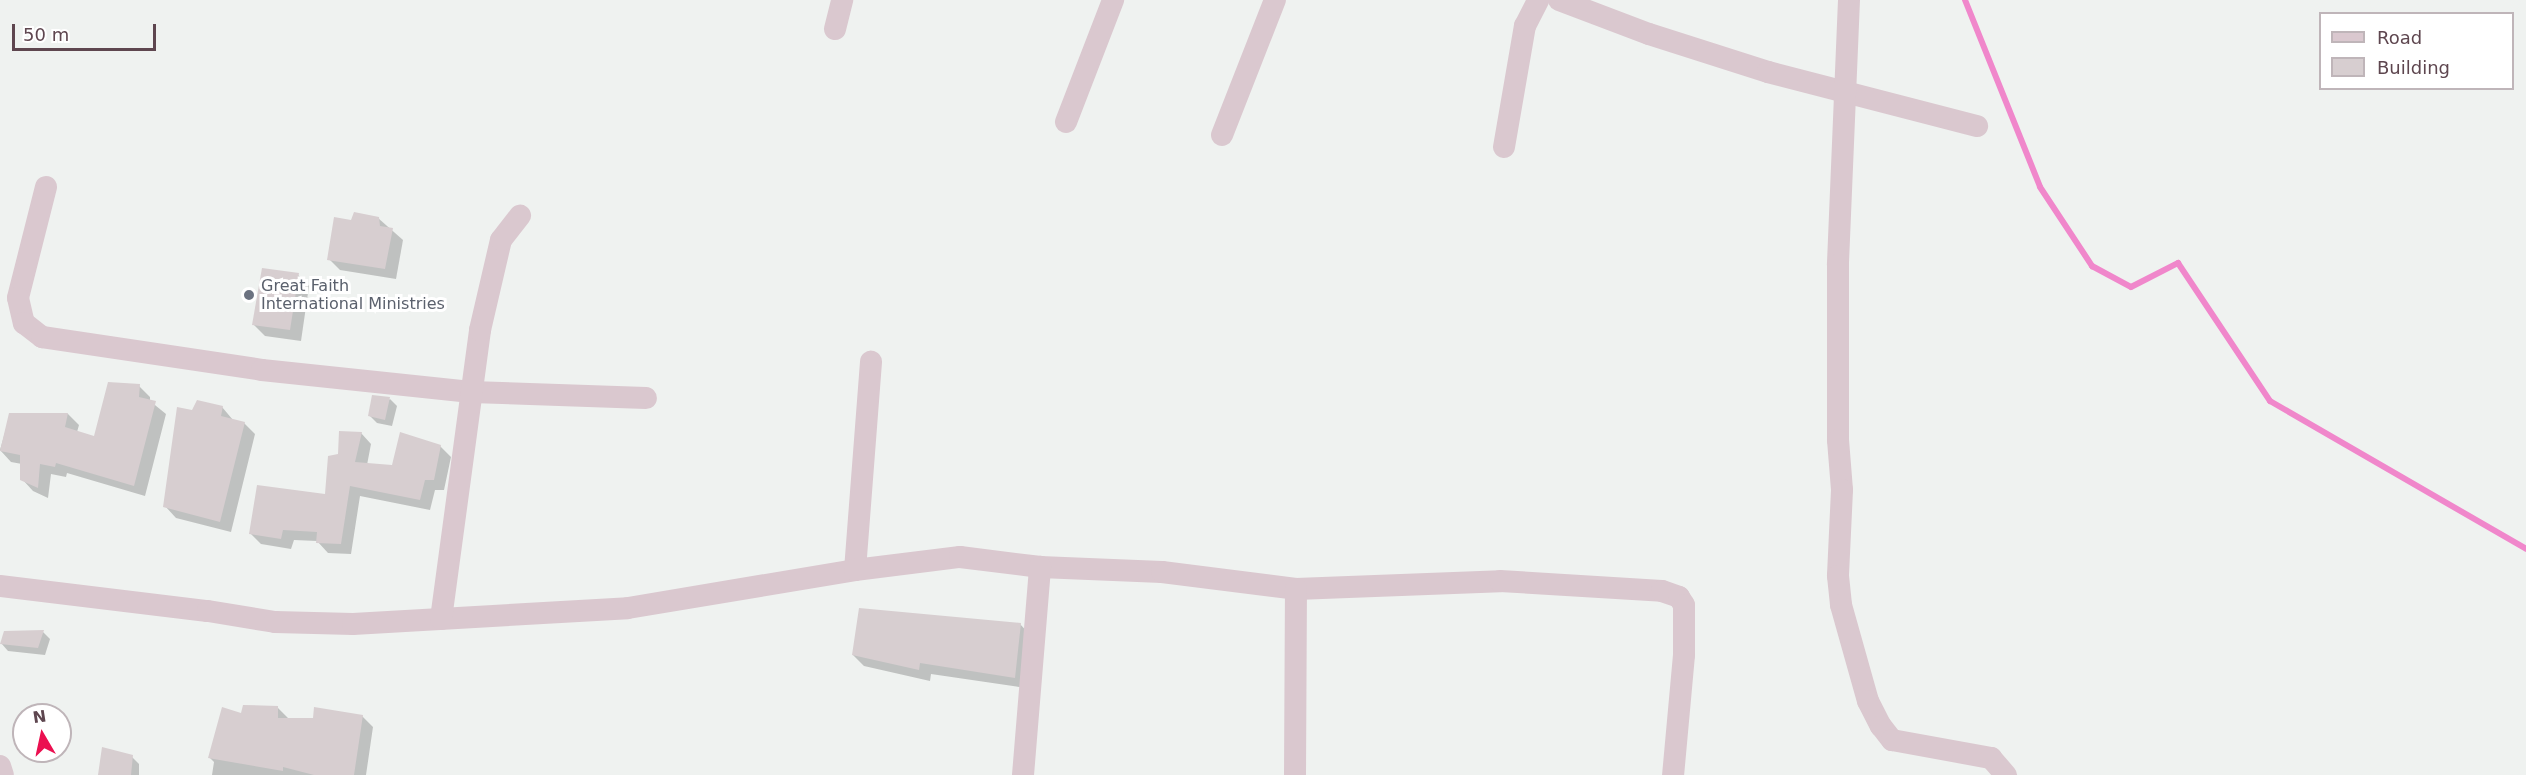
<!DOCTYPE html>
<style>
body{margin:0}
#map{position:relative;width:2526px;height:775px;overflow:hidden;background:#eff2f0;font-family:"DejaVu Sans",sans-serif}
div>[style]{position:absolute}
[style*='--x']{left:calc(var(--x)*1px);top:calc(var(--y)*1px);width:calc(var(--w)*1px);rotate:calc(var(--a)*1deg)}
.shadow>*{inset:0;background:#0003}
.stream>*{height:6px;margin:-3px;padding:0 3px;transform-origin:3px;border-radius:3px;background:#f087cb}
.building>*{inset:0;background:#d7ced0}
.street>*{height:22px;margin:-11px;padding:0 11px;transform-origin:11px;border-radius:11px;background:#dac8cf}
.dots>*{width:16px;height:16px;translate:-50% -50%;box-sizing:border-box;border:3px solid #fff;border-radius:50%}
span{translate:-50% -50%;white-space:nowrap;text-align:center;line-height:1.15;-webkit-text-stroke:6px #fff;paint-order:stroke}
.worship-label{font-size:16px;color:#5b616d}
.left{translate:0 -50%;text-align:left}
.legend{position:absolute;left:2319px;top:12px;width:195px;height:78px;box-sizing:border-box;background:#fff;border:2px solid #bfb5b9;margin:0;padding:8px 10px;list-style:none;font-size:18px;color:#5e464f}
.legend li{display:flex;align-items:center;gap:12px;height:30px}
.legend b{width:30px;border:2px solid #bfb5b9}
.north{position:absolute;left:12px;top:703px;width:60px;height:60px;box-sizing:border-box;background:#fff;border:2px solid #bfb5b9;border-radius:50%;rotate:351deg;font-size:16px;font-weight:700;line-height:24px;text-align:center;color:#5e464f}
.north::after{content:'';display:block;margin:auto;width:21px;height:27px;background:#eb1050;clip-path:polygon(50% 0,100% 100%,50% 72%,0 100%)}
.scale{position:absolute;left:12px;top:24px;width:144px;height:27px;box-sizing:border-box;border:3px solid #5e464f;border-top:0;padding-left:8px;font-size:18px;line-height:21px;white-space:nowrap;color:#5e464f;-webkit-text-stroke:4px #fff;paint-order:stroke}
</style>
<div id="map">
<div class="shadow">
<div style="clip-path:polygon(378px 218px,403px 240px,396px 279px,340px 270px,329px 259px)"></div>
<div style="clip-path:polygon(298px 275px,309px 286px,301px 341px,265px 336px,254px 325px)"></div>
<div style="clip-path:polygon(139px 386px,150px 397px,150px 401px,166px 414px,145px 496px,67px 473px,66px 477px,51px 474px,48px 498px,33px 491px,22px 479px,22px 464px,11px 462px,0 450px,10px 415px,68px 414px,79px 425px,77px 432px,95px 438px)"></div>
<div style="clip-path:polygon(390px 399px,397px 406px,392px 426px,377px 423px,370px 416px)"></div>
<div style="clip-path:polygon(222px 407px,233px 420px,244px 423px,255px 434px,231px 532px,176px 518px,165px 506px,193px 412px)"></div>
<div style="clip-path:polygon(361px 433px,371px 444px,367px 465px,393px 467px,440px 446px,451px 457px,444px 490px,435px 490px,430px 510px,360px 496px,351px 554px,328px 553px,317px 541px,294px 540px,291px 549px,261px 544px,251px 534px,327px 496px,339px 455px)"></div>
<div style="clip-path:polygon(1020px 624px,1031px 636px,1026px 688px,931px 674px,930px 681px,864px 666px,853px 655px)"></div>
<div style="clip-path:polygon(43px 632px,50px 639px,45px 655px,8px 651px,1px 643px)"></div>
<div style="clip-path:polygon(278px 708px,289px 719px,362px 716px,373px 727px,366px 775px,212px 775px,214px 762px,210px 758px,242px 715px)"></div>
<div style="clip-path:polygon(132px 757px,139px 764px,139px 775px,100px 775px)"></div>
</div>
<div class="stream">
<div style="--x:1965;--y:0;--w:201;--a:68.1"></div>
<div style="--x:2040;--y:187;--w:95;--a:56.6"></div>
<div style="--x:2092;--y:266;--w:44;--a:28.3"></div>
<div style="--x:2131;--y:287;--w:53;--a:-27.1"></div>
<div style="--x:2178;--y:263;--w:166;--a:56.3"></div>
<div style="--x:2270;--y:401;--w:296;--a:30"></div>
</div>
<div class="building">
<div style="clip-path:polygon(354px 212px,379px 217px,380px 226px,393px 228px,385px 269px,327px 260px,334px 217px,351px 220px)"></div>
<div style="clip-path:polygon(262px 268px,299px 273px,290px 330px,252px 325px)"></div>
<div style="clip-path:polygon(108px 382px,140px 384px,139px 397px,156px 401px,134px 486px,56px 463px,55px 467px,40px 464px,38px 488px,20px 480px,20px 455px,0 451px,9px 413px,68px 413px,65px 427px,94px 436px)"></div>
<div style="clip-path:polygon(372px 395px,390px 397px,385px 420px,368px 416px)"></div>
<div style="clip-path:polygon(197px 400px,223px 406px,221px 416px,245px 422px,220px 522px,163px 507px,177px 407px,192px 410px)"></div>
<div style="clip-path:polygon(339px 431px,362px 432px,355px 462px,392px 465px,400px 432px,441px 445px,434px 480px,425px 480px,420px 500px,350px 486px,341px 544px,316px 543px,317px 532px,283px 530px,281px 539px,249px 534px,257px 485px,325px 494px,328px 456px,338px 454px)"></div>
<div style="clip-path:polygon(859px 608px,1021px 623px,1015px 678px,920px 663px,919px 670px,852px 655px)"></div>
<div style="clip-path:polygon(44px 630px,38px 648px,0 644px,4px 631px)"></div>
<div style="clip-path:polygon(243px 705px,278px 706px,278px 718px,313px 718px,314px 707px,363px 715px,354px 775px,314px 775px,283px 767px,283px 771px,208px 758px,222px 707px,241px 713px)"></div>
<div style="clip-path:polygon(102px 747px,133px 755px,131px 775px,98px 775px)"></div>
</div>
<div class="street">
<div style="--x:1559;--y:0;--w:96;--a:20.7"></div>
<div style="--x:1649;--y:34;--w:125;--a:17.7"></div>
<div style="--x:1768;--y:72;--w:216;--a:14.5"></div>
<div style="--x:1849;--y:0;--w:265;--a:92.4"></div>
<div style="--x:1838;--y:265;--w:175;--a:90"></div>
<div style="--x:1838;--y:440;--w:50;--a:85.4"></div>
<div style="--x:1842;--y:490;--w:86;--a:92.7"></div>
<div style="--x:1838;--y:576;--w:29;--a:84"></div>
<div style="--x:1841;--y:605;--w:100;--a:74.3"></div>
<div style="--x:1868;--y:701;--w:28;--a:63"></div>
<div style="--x:1881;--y:726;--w:18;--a:52"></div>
<div style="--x:1892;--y:740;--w:101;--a:10.3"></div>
<div style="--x:1991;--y:758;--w:23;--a:49"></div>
<div style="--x:835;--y:29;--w:30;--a:-76"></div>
<div style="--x:1066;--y:122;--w:131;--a:-68.9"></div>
<div style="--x:1222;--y:135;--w:145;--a:-68.6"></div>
<div style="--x:1504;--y:147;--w:123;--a:-80.2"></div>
<div style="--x:1525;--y:26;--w:29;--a:-63"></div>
<div style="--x:46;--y:187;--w:114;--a:104.2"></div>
<div style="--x:18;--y:298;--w:26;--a:77"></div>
<div style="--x:24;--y:323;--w:23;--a:38"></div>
<div style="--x:42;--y:337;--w:222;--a:8.5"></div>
<div style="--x:262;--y:370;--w:210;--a:6"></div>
<div style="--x:471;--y:392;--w:175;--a:2"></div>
<div style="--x:855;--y:570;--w:209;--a:-85.6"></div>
<div style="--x:0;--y:586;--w:209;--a:6.9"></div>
<div style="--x:208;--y:611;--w:68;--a:9.3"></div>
<div style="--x:275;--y:622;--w:78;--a:1.5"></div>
<div style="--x:353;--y:624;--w:275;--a:-3.3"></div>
<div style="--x:628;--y:608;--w:230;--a:-9.5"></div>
<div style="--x:855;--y:570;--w:106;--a:-7.1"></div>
<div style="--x:960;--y:557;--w:81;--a:7.1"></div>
<div style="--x:1040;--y:567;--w:122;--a:2.3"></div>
<div style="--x:1162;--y:572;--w:135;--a:7.2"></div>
<div style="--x:1296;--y:589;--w:204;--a:-2.2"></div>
<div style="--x:1500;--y:581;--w:162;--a:3.5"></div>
<div style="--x:1662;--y:591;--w:18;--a:19"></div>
<div style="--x:1679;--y:597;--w:9;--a:58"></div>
<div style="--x:1684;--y:605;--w:50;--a:90"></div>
<div style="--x:1684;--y:655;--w:121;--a:95.2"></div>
<div style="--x:441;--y:619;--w:292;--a:-82.3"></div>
<div style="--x:480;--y:330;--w:92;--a:-76.9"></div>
<div style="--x:501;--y:240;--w:31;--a:-52"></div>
<div style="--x:0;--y:766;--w:9;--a:72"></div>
<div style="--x:1023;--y:775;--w:209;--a:-85.3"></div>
<div style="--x:1295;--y:775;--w:186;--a:-89.7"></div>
</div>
<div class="dots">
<div style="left:249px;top:295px;background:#6b7280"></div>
</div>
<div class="worship-label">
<span class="left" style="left:261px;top:295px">Great Faith<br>International Ministries</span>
</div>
<ul class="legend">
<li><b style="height:8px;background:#dac8cf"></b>Road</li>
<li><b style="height:16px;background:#d7ced0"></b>Building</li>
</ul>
<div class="north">N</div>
<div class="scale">50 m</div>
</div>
